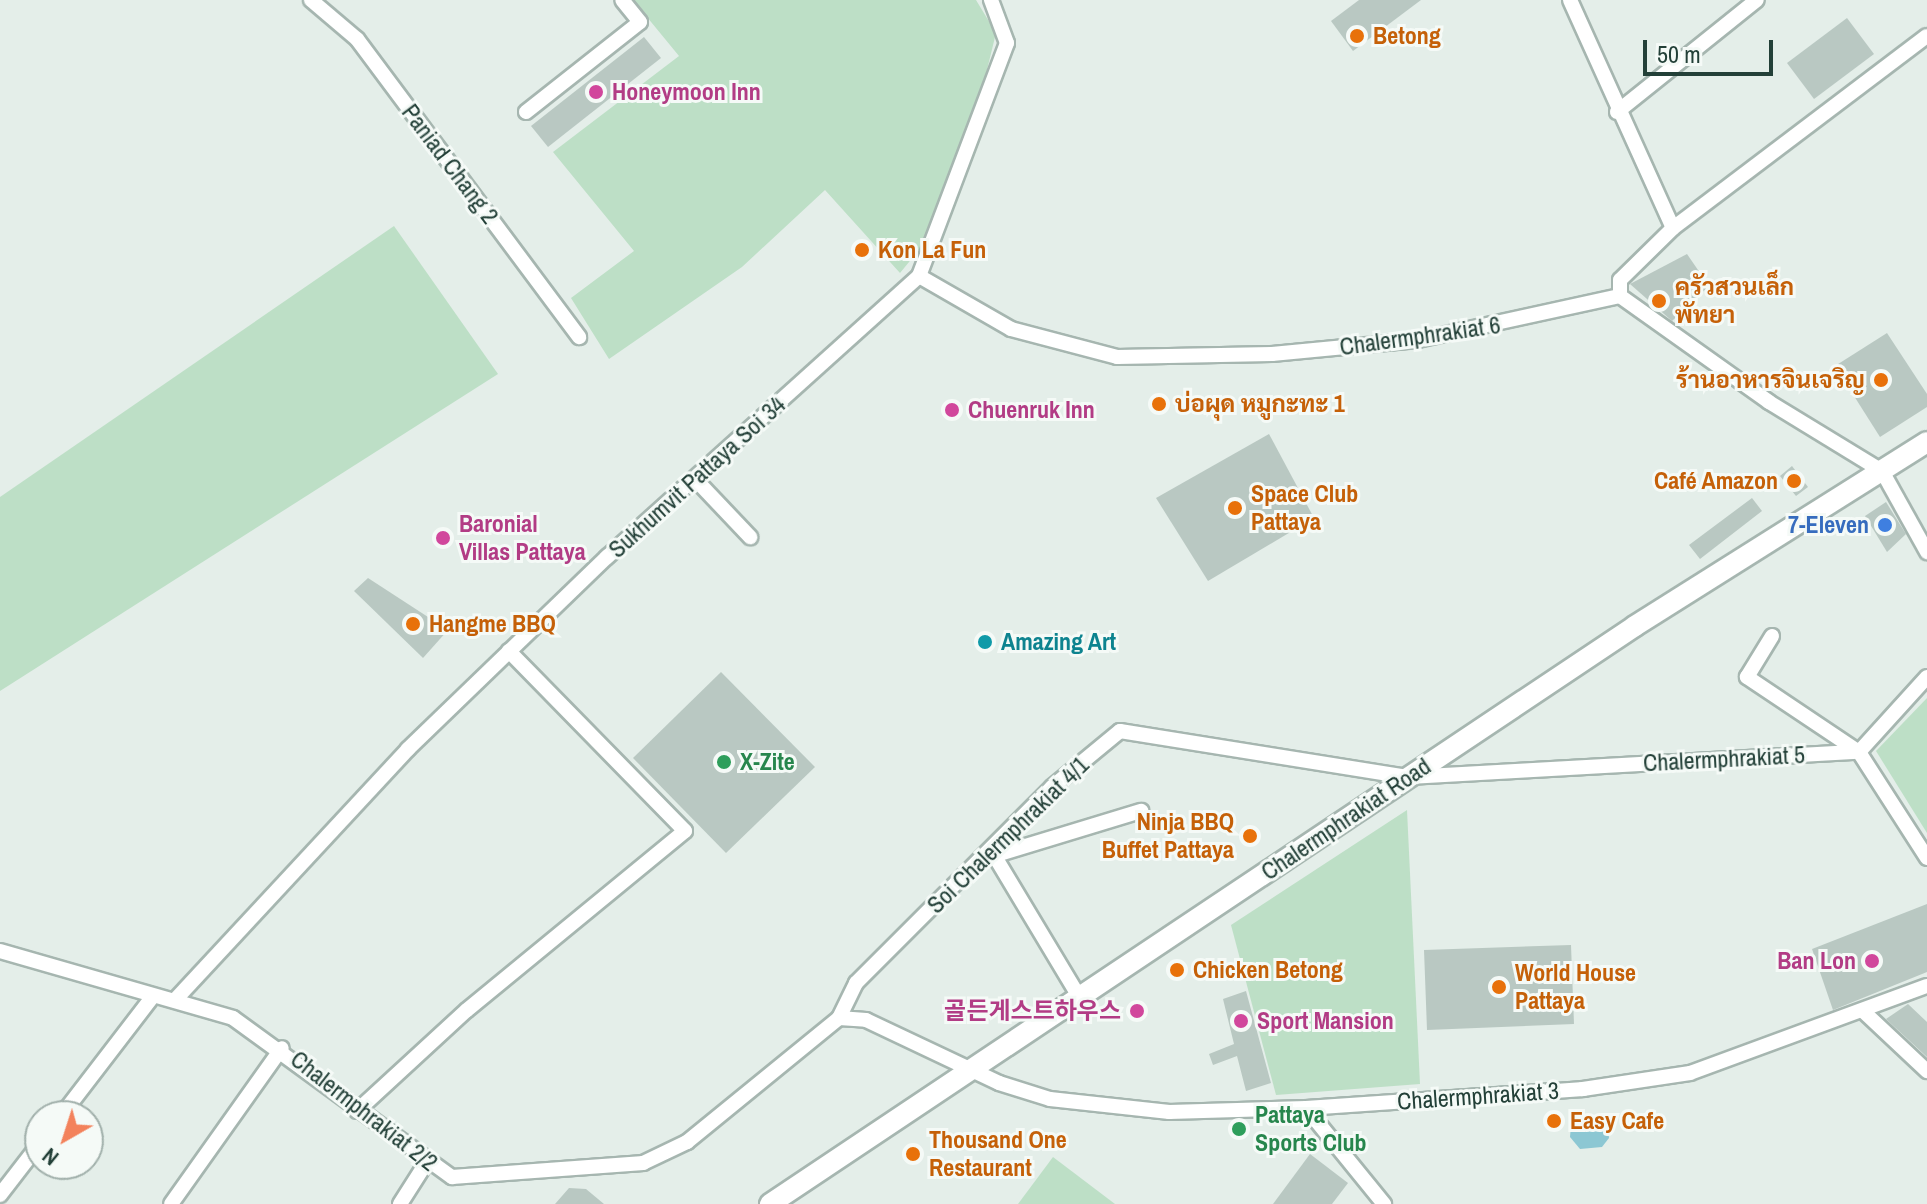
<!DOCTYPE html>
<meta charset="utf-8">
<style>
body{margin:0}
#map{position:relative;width:1927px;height:1204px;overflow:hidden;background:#e4eee9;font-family:"Archivo Narrow","Noto Sans KR",Sarabun,sans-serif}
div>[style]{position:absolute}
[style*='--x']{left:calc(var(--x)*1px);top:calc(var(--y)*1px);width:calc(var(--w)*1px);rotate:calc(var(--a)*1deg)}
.green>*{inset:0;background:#bddfc6}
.water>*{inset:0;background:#8cc7d3}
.building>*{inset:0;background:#b9c8c2}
.roads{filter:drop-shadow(2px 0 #a6b6b0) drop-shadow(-2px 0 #a6b6b0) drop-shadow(0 2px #a6b6b0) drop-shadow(0 -2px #a6b6b0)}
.minor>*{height:14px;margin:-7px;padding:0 7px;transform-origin:7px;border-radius:7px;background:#fff}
.secondary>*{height:20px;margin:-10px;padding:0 10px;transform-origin:10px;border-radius:10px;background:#fff}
.dots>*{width:22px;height:22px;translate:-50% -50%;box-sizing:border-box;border:4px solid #f5faf7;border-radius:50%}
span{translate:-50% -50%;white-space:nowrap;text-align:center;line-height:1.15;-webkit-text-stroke:6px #f5faf7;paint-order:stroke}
.food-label{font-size:24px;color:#c56008;font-weight:700}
.left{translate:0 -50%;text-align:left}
.right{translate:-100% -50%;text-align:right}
.hotel-label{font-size:24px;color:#b23c85;font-weight:700}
.street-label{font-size:24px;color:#234038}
.shop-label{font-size:24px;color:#366cbe;font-weight:700}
.culture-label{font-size:24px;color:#0d838f;font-weight:700}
.leisure-label{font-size:24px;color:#27864d;font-weight:700}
.north{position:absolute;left:24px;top:1100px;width:80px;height:80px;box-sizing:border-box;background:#f5faf7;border:2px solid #a1b0ab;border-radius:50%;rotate:219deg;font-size:22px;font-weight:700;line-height:32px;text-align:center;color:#234038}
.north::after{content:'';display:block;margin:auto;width:28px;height:36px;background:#f3825c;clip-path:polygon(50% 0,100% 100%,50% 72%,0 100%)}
.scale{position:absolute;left:1643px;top:40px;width:130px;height:36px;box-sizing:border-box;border:4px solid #234038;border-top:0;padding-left:10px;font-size:24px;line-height:28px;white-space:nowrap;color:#234038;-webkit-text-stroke:6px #f5faf7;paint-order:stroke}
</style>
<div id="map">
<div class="green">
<div style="clip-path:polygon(633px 0,976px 0,996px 33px,985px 78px,923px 245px,900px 273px,825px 190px,742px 267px,609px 359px,571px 298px,634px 251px,553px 152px,679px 56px)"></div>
<div style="clip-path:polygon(394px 226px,498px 374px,0 691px,0 497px)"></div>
<div style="clip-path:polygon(1927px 698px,1927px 833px,1876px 751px)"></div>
<div style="clip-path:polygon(1407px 810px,1420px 1084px,1276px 1095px,1231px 925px)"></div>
<div style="clip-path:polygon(1053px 1157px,1115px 1204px,1018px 1204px)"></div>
</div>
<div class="water">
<div style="clip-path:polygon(1607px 1123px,1609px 1138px,1602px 1147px,1580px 1149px,1570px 1137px,1571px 1126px)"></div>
</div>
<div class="building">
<div style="clip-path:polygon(1359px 0,1421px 0,1353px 51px,1331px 21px)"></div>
<div style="clip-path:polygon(1847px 18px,1874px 54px,1814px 99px,1787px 63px)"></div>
<div style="clip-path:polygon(644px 37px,661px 58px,548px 147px,531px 126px)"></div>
<div style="clip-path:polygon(1687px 254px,1709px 286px,1672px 321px,1630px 284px)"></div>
<div style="clip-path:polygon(1887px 333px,1927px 394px,1927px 407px,1880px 437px,1835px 366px)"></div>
<div style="clip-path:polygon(1269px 434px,1314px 518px,1208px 581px,1156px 498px)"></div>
<div style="clip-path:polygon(1792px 466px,1808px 487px,1796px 496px,1780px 476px)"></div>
<div style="clip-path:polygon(1752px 498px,1762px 511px,1700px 559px,1689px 545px)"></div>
<div style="clip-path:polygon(1886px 502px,1906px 534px,1887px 552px,1865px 516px)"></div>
<div style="clip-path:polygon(368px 578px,448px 630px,423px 658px,354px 591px)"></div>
<div style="clip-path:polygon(721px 672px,815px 767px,726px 853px,633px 758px)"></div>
<div style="clip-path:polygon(1927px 904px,1927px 972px,1833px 1010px,1812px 949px)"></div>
<div style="clip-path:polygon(1571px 945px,1574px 1024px,1427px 1030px,1424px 950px)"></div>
<div style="clip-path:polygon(1246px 991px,1271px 1083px,1246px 1091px,1237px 1056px,1213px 1065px,1209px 1054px,1234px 1044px,1223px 999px)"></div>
<div style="clip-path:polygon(1908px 1004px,1927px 1022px,1927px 1057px,1886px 1019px)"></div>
<div style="clip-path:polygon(1310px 1154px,1348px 1183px,1332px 1204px,1273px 1204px)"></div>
<div style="clip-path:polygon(569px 1188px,586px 1189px,604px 1204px,555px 1204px)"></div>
</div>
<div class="roads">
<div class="minor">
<div style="--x:311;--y:0;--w:60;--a:40.3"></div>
<div style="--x:357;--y:39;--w:372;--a:53.3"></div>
<div style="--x:1570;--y:0;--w:250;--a:65.7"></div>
<div style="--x:526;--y:112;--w:145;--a:-38.3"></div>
<div style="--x:640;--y:22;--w:28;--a:-129"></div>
<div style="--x:1617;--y:112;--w:179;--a:-38.7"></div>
<div style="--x:919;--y:276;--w:106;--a:29.9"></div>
<div style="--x:1011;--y:329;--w:110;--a:14.8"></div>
<div style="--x:1117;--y:357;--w:155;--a:-1.1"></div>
<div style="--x:1272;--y:354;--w:147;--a:-5.5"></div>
<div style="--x:1418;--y:340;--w:207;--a:-12.3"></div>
<div style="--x:1620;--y:296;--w:183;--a:35.4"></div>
<div style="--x:1769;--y:402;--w:132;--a:31.4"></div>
<div style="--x:1882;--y:471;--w:93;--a:60.9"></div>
<div style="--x:1620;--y:296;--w:16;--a:-90"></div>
<div style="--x:1620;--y:280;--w:74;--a:-44.5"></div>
<div style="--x:1673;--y:228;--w:318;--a:-37.1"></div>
<div style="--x:696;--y:480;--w:79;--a:46.5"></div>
<div style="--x:1927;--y:677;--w:101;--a:132.2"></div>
<div style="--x:1859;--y:752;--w:126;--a:57.3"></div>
<div style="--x:991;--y:850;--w:173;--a:59"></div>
<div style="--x:996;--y:855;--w:152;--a:-16.9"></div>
<div style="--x:0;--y:951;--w:242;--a:16"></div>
<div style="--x:233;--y:1018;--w:271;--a:36"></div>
<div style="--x:452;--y:1177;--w:192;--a:-4.2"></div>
<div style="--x:643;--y:1163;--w:49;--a:-25.5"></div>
<div style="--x:687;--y:1142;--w:196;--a:-39.2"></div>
<div style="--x:839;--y:1018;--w:27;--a:4"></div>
<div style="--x:866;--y:1020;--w:147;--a:25.3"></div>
<div style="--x:999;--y:1083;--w:53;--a:17.4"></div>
<div style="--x:1050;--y:1099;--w:120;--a:6.2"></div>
<div style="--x:1169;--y:1112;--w:137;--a:-1.7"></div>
<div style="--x:1306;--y:1108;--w:278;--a:-3.9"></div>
<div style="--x:1583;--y:1089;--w:108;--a:-8.5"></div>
<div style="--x:1690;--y:1073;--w:252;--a:-20.2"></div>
<div style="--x:175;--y:1000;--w:342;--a:-47.1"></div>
<div style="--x:408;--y:749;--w:277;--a:-44"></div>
<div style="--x:607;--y:557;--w:420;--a:-42"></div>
<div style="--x:919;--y:276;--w:249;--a:-69.3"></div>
<div style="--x:1007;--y:43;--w:46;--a:-110.4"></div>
<div style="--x:1863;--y:1011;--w:88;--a:43.2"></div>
<div style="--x:839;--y:1018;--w:39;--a:-64"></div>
<div style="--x:856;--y:983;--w:277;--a:-45"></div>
<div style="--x:1052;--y:787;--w:88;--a:-39.5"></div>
<div style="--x:1120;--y:731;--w:291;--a:9.1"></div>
<div style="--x:1407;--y:777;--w:453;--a:-3.2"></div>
<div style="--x:1859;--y:752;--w:135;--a:-146.2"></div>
<div style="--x:1747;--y:677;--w:48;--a:-58.6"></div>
<div style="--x:1306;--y:1108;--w:124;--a:50.9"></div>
<div style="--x:357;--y:1111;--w:149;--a:-42.6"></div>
<div style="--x:467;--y:1010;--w:282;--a:-39.4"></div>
<div style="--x:685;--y:831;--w:252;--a:-134.4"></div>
<div style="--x:61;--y:1116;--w:151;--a:-52.5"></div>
<div style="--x:0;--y:1195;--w:66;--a:-52.4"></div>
<div style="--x:171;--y:1204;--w:191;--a:-54.6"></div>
<div style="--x:400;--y:1204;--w:49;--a:-57.6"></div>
</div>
<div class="secondary">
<div style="--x:770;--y:1204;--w:1040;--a:-33.75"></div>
<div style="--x:1635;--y:626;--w:345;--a:-32.2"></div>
</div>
</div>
<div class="dots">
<div style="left:1357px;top:36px;background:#e8710a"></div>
<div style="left:596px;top:92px;background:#d1479c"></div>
<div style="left:862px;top:250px;background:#e8710a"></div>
<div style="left:1659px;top:301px;background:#e8710a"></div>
<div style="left:1881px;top:380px;background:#e8710a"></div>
<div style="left:1159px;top:404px;background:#e8710a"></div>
<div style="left:952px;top:410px;background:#d1479c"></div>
<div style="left:1794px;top:481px;background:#e8710a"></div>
<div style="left:1235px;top:508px;background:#e8710a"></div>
<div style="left:1885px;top:525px;background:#3f7fe0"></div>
<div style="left:443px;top:538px;background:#d1479c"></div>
<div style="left:413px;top:624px;background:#e8710a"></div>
<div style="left:985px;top:642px;background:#0f9aa8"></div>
<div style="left:724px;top:762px;background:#2e9e5b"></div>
<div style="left:1250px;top:836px;background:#e8710a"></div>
<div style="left:1872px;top:961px;background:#d1479c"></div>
<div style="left:1177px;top:970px;background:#e8710a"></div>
<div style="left:1499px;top:987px;background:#e8710a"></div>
<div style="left:1137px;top:1011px;background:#d1479c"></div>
<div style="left:1241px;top:1021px;background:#d1479c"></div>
<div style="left:1554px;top:1121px;background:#e8710a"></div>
<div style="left:1239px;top:1129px;background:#2e9e5b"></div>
<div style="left:913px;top:1154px;background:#e8710a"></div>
</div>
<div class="food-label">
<span class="left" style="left:1373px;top:36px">Betong</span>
<span class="left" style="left:878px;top:250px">Kon La Fun</span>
<span class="left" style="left:1675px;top:301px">ครัวสวนเล็ก<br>พัทยา</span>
<span class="right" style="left:1865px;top:380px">ร้านอาหารจินเจริญ</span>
<span class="left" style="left:1175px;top:404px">บ่อผุด หมูกะทะ 1</span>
<span class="right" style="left:1778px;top:481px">Café Amazon</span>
<span class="left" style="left:1251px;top:508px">Space Club<br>Pattaya</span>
<span class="left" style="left:429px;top:624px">Hangme BBQ</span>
<span class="right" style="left:1234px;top:836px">Ninja BBQ<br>Buffet Pattaya</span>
<span class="left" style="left:1193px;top:970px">Chicken Betong</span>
<span class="left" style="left:1515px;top:987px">World House<br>Pattaya</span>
<span class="left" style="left:1570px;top:1121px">Easy Cafe</span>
<span class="left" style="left:929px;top:1154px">Thousand One<br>Restaurant</span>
</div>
<div class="hotel-label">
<span class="left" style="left:612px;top:92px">Honeymoon Inn</span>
<span class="left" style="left:968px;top:410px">Chuenruk Inn</span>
<span class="left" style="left:459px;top:538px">Baronial<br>Villas Pattaya</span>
<span class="right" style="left:1856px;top:961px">Ban Lon</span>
<span class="right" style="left:1121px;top:1011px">골든게스트하우스</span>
<span class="left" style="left:1257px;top:1021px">Sport Mansion</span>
</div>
<div class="street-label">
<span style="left:450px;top:164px;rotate:53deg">Paniad Chang 2</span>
<span style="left:1420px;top:336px;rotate:-8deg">Chalermphrakiat 6</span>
<span style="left:697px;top:477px;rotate:-42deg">Sukhumvit Pattaya Soi 34</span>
<span style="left:1724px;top:759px;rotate:-3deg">Chalermphrakiat 5</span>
<span style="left:1346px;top:819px;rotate:-34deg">Chalermphrakiat Road</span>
<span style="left:1008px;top:835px;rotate:-44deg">Soi Chalermphrakiat 4/1</span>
<span style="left:1478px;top:1096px;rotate:-4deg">Chalermphrakiat 3</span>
<span style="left:364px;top:1111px;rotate:38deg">Chalermphrakiat 2/2</span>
</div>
<div class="shop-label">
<span class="right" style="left:1869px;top:525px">7-Eleven</span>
</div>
<div class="culture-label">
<span class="left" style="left:1001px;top:642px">Amazing Art</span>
</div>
<div class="leisure-label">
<span class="left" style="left:740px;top:762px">X-Zite</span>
<span class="left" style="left:1255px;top:1129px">Pattaya<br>Sports Club</span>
</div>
<div class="north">N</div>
<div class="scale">50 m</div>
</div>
